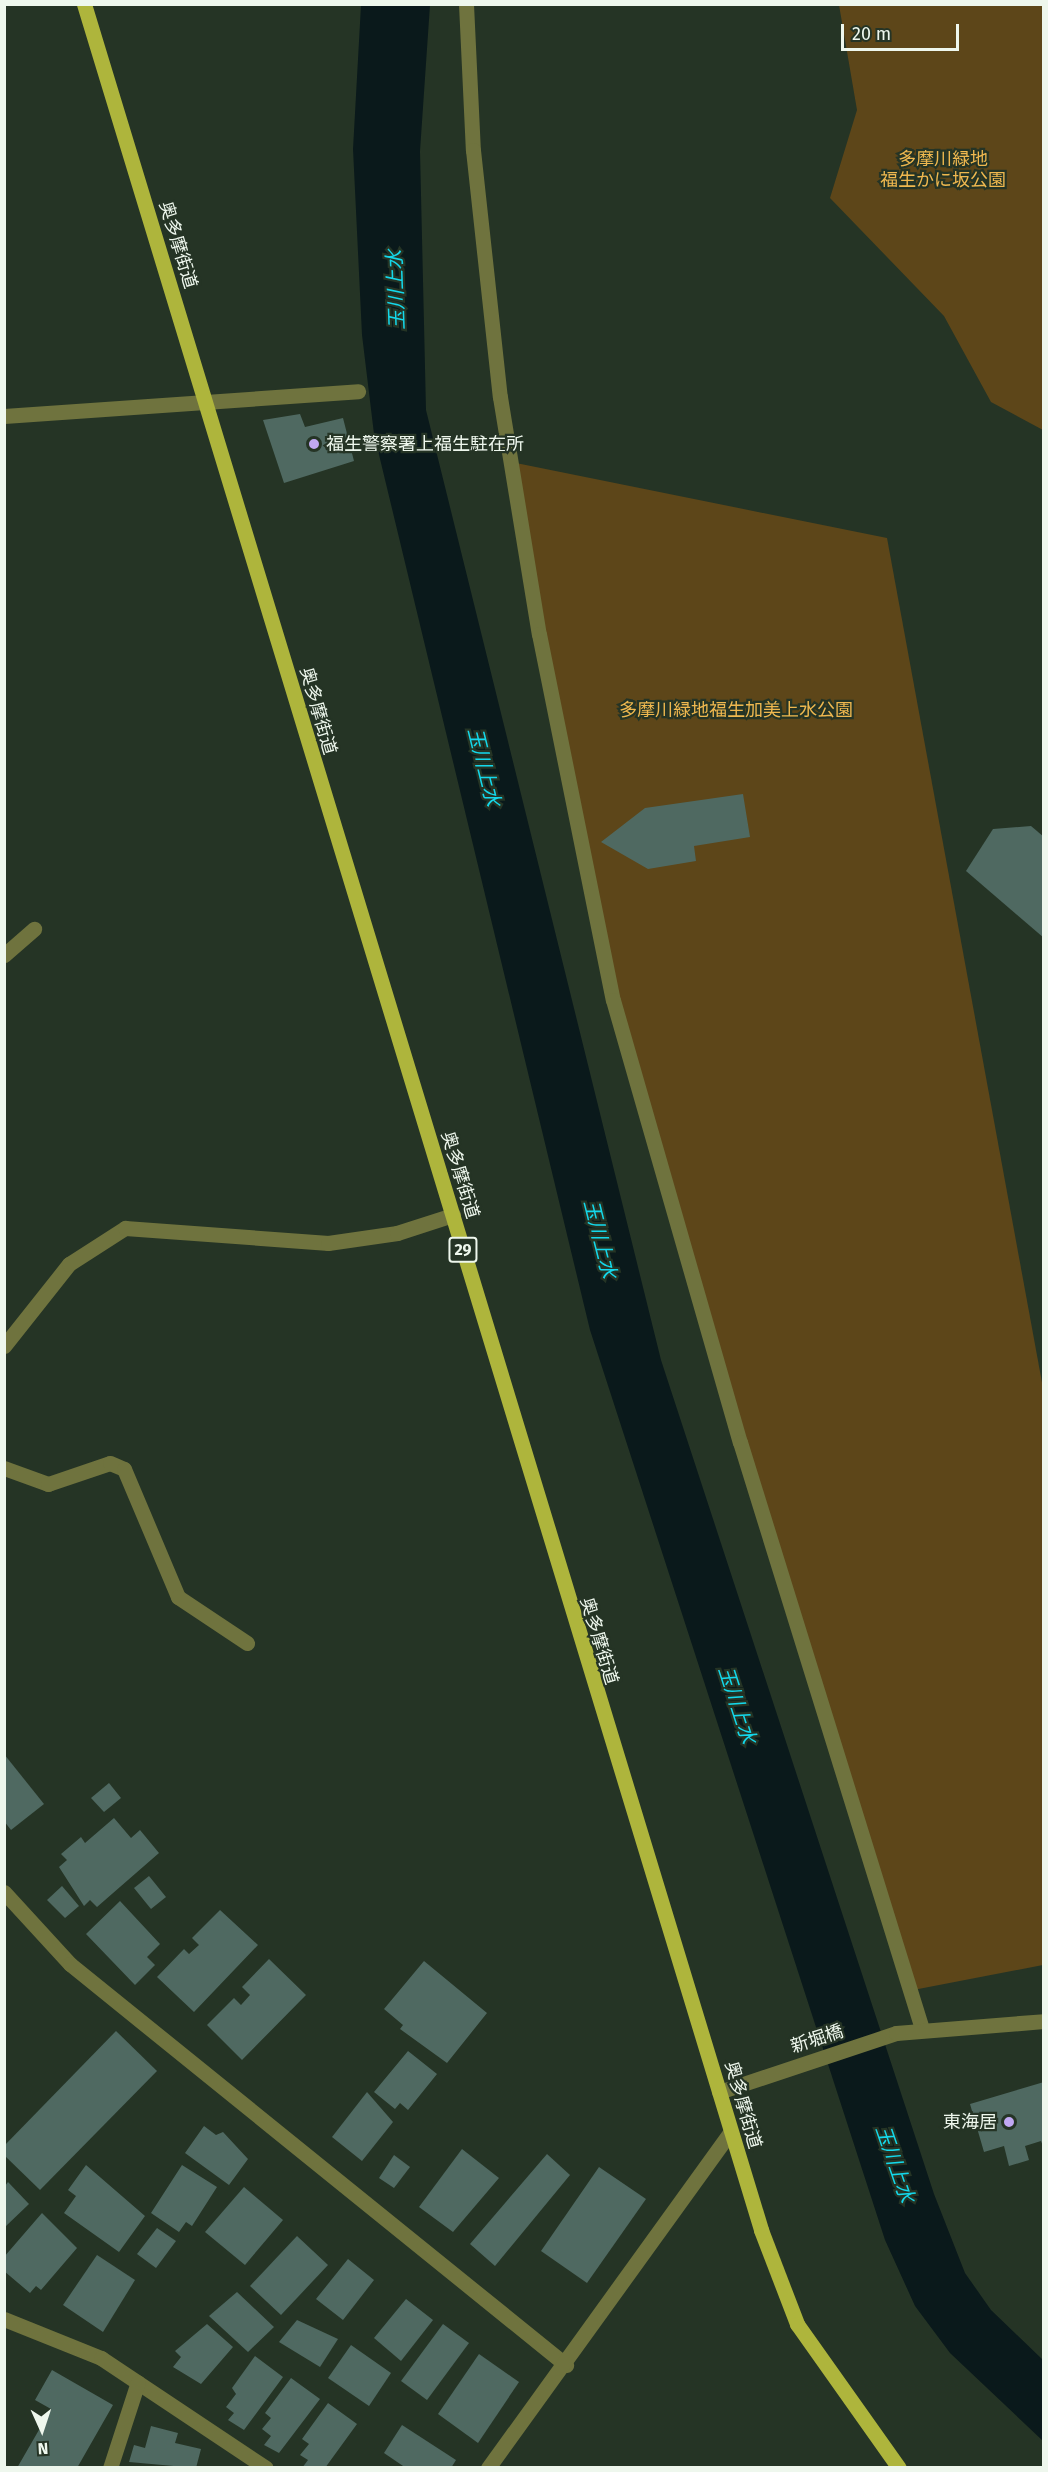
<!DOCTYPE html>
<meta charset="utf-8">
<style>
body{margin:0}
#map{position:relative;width:1048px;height:2472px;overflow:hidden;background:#253425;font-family:"Fira Sans","Noto Sans JP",sans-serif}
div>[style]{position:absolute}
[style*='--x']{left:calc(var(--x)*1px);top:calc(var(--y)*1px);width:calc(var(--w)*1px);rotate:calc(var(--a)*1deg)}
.green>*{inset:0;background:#5d4619}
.water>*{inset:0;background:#0a191b}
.building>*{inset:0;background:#4f6961}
.minor>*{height:15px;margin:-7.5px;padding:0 7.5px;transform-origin:7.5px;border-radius:7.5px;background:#6f733e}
.major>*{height:15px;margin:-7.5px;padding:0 7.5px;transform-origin:7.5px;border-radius:7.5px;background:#aeb53c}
.dots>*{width:16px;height:16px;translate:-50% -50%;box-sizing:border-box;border:3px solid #253425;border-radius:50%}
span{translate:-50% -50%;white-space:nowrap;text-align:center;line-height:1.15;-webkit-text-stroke:4.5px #253425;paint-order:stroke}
.shield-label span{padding:2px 4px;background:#253425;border:2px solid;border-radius:4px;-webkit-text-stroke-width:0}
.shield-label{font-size:16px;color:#eef7ed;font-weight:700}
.park-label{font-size:18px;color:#efb84f}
.street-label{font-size:18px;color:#eef7ed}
.poi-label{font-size:18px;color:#eef7ed}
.left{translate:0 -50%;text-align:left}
.right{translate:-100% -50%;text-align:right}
.water-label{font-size:20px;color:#14d8eb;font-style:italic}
.frame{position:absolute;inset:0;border:6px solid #eef7ed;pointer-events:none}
.north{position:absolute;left:12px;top:2400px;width:60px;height:60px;-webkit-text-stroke:4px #253425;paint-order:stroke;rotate:177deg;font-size:16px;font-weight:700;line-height:24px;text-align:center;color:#eef7ed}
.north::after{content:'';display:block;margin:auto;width:21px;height:27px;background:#eef7ed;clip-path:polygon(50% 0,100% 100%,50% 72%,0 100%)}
.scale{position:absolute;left:841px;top:24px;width:118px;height:27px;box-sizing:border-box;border:3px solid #eef7ed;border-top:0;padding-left:8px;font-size:18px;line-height:21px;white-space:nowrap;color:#eef7ed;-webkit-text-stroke:4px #253425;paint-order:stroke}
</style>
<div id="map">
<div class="green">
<div style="clip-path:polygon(839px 5px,1043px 5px,1043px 430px,991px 402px,944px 316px,830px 198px,857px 110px)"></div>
<div style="clip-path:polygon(511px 462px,887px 538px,1043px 1388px,1043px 1965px,908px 1991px,613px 1000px)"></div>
</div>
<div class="water">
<div style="clip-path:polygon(361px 5px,430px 5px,420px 151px,426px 410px,661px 1360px,934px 2194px,965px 2273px,991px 2310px,1043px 2360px,1043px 2441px,950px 2353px,915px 2306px,885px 2240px,590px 1330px,374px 434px,362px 335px,353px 149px)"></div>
</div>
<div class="building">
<div style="clip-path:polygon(300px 414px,305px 427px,343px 418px,354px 461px,284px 483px,263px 420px)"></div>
<div style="clip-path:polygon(743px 794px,750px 837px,694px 846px,696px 861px,648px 869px,601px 842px,645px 808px)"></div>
<div style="clip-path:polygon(1031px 826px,1044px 837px,1044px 938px,966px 871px,993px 829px)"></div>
<div style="clip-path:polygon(4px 1754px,44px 1804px,11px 1830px,4px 1821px)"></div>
<div style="clip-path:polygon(109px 1783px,121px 1798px,104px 1812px,91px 1798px)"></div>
<div style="clip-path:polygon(114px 1818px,131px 1838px,140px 1830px,159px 1853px,97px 1907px,90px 1900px,84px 1906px,59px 1867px,67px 1860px,61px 1854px,81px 1837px,85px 1843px)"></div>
<div style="clip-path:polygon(149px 1876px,166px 1897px,151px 1909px,134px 1888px)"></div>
<div style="clip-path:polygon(62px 1886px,79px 1906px,65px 1918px,47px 1900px)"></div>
<div style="clip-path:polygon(120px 1901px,160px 1944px,147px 1957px,155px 1965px,135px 1985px,86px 1934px)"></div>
<div style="clip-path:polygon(220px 1910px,258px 1945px,194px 2012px,157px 1977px,184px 1949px,189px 1954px,199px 1945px,192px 1938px)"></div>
<div style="clip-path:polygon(269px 1959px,306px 1995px,242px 2060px,207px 2025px,234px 1998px,241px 2005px,250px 1995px,242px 1987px)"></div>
<div style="clip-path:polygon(424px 1961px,487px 2013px,447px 2063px,400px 2029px,403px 2025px,384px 2009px)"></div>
<div style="clip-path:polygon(116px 2031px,157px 2071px,40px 2190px,4px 2155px,4px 2146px)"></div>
<div style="clip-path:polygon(408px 2051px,437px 2074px,408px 2110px,400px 2103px,395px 2109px,374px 2092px)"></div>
<div style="clip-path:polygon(1044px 2082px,1044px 2149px,1041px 2141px,1025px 2146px,1029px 2160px,1009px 2166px,1004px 2146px,984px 2152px,970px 2104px)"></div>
<div style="clip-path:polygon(367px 2092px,393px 2122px,362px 2161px,332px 2137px)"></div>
<div style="clip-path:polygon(204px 2126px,216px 2135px,223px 2132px,248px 2159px,229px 2185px,185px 2153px)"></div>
<div style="clip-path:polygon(462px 2149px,499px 2178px,453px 2232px,419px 2207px)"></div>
<div style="clip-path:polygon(547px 2154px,570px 2175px,495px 2266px,470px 2244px)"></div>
<div style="clip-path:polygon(394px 2155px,410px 2167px,394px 2188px,379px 2178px)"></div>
<div style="clip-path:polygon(86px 2165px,145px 2216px,119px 2252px,64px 2213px,76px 2196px,68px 2190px)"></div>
<div style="clip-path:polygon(182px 2165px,217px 2187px,192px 2226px,186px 2222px,179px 2232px,151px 2213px)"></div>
<div style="clip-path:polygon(599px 2167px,646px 2199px,587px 2283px,541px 2251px)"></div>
<div style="clip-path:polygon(8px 2182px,29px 2204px,5px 2227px,5px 2186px)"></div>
<div style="clip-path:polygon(244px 2187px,283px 2220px,245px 2265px,205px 2232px)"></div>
<div style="clip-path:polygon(42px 2213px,77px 2248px,41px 2290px,36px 2286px,30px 2293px,4px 2271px,4px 2257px)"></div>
<div style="clip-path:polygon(157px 2228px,176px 2241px,156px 2268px,137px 2254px)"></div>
<div style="clip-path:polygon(297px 2236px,328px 2265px,281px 2315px,250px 2286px)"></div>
<div style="clip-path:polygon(97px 2255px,135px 2280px,103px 2332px,63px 2305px)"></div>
<div style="clip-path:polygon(348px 2259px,374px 2280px,343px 2320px,316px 2299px)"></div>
<div style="clip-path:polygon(237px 2292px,274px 2327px,248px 2352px,209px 2316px)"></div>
<div style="clip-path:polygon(406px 2299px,433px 2320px,401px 2361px,374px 2338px)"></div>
<div style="clip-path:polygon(297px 2320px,338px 2339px,320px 2367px,279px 2342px)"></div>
<div style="clip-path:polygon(207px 2324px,233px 2347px,201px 2384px,173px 2367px,181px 2357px,175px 2351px)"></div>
<div style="clip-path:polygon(443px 2324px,469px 2343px,427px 2400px,401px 2381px)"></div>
<div style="clip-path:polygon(351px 2345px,391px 2373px,369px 2406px,328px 2378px)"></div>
<div style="clip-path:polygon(479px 2354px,519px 2382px,478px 2443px,438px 2414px)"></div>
<div style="clip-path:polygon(255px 2356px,283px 2377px,244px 2430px,228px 2420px,234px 2413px,226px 2407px,236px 2394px,232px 2388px)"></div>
<div style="clip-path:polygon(52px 2370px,113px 2405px,77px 2468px,17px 2468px,51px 2409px,35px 2400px)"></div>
<div style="clip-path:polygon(291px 2378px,320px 2399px,279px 2453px,264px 2445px,271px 2436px,262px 2429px,271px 2418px,265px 2413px)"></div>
<div style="clip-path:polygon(328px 2403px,357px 2424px,325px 2468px,302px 2468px,308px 2460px,300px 2455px,309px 2444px,302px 2439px)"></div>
<div style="clip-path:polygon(402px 2425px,456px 2460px,451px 2468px,406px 2468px,384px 2453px)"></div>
<div style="clip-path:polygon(151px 2426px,178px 2433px,175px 2443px,201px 2449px,196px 2468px,129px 2462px,134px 2445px,145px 2448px)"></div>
</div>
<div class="minor">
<div style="--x:466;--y:4;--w:146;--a:87.3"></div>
<div style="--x:473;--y:150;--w:248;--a:83.8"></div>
<div style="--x:500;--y:397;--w:240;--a:80.7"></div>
<div style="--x:539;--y:634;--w:373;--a:78.6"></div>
<div style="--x:613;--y:1000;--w:460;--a:74"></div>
<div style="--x:740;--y:1442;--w:615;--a:72.77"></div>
<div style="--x:4;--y:416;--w:355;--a:-4"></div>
<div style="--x:4;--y:955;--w:40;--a:-41"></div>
<div style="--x:4;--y:1346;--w:105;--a:-51.6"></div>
<div style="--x:69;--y:1264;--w:67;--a:-32.7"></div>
<div style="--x:125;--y:1228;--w:204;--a:4.2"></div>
<div style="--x:328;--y:1243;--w:70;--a:-8.2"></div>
<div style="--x:397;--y:1233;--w:59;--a:-17.8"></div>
<div style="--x:4;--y:1468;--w:47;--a:20"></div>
<div style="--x:48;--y:1484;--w:65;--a:-18.7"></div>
<div style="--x:110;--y:1463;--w:15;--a:23"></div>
<div style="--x:124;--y:1469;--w:139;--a:67.1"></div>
<div style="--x:178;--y:1597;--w:83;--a:33.7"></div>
<div style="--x:4;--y:1892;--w:98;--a:47.5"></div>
<div style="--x:70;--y:1964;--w:638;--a:38.95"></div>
<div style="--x:719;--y:2092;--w:187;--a:-18.4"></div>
<div style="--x:896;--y:2033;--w:148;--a:-4.6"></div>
<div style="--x:4;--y:2319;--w:105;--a:21.9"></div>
<div style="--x:101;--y:2358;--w:198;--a:33.7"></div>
<div style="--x:110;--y:2468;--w:90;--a:-72"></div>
<div style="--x:488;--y:2468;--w:413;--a:-54.2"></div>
</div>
<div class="major">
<div style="--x:84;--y:4;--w:2327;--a:73.08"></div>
<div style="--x:761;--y:2230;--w:101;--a:69"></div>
<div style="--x:797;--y:2324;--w:176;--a:54.7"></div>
</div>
<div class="dots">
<div style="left:314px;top:444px;background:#c1a8f3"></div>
<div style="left:1009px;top:2122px;background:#c1a8f3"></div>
</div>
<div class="shield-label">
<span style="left:463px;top:1250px">29</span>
</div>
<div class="park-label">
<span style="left:943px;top:170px">多摩川緑地<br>福生かに坂公園</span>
<span style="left:736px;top:710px">多摩川緑地福生加美上水公園</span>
</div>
<div class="street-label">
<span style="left:178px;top:245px;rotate:73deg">奥多摩街道</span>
<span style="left:318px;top:711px;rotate:74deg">奥多摩街道</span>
<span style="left:460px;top:1175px;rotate:73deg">奥多摩街道</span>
<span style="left:599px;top:1641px;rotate:73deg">奥多摩街道</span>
<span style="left:817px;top:2039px;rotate:-18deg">新堀橋</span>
<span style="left:743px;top:2105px;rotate:74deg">奥多摩街道</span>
</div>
<div class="poi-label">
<span class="left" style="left:326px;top:444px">福生警察署上福生駐在所</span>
<span class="right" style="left:997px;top:2122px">東海居</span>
</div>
<div class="water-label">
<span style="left:396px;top:290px;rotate:-92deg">玉川上水</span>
<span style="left:484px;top:767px;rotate:76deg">玉川上水</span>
<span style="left:600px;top:1239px;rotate:76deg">玉川上水</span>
<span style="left:737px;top:1705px;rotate:72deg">玉川上水</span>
<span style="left:895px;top:2164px;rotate:71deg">玉川上水</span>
</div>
<div class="frame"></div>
<div class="north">N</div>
<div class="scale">20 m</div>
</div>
